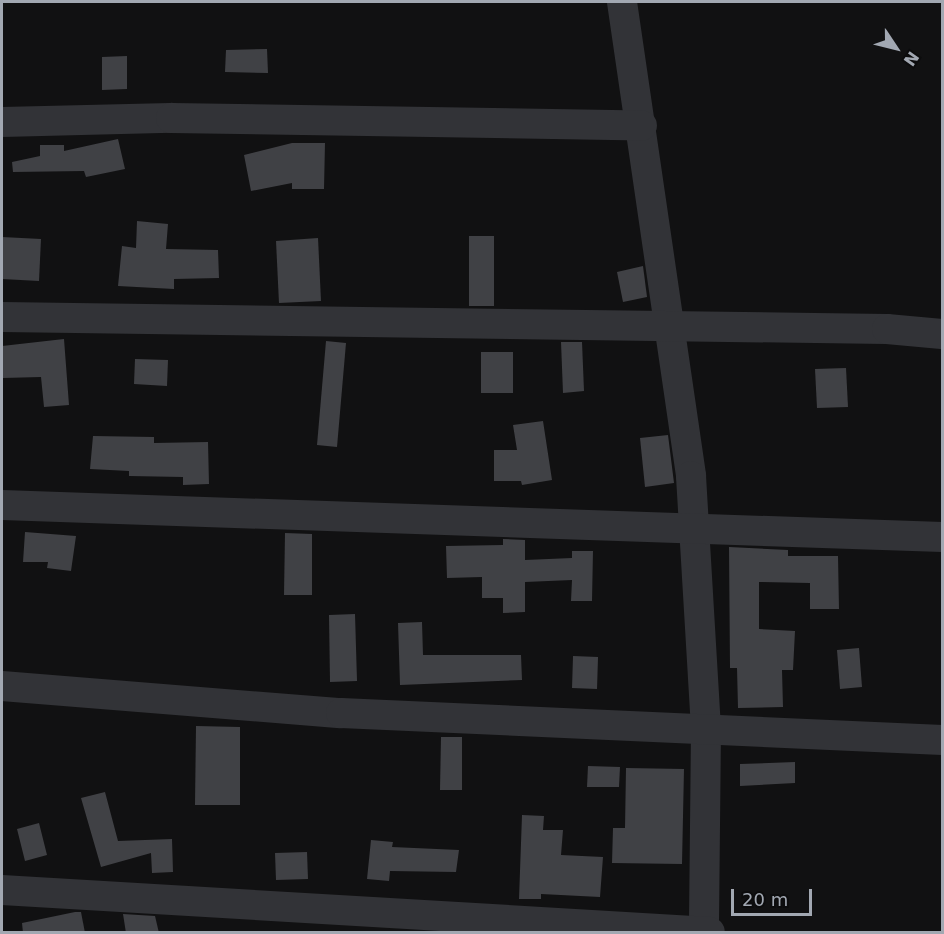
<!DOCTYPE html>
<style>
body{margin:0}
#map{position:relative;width:944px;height:934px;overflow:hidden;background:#111112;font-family:"DejaVu Sans",sans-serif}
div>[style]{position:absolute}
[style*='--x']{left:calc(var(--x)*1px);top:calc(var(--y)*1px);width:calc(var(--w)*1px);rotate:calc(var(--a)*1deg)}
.building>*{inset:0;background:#404145}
.minor>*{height:30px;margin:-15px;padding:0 15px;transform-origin:15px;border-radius:15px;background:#323337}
span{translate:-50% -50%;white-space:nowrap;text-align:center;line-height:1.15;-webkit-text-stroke:4.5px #0c0c0d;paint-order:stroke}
.frame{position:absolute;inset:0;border:3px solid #a2a8b2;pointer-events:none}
.north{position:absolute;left:866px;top:18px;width:60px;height:60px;-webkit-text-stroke:4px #0c0c0d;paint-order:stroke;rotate:125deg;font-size:16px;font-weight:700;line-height:24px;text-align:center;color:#a2a8b2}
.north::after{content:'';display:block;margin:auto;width:21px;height:27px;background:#a2a8b2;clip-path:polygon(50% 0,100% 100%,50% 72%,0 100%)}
.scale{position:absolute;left:731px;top:889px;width:81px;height:27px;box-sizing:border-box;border:3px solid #a2a8b2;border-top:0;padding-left:8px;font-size:18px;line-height:21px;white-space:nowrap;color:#a2a8b2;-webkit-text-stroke:4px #0c0c0d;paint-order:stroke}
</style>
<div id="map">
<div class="building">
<div style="clip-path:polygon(267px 49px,268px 73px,225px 72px,226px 50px)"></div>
<div style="clip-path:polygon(127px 56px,127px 89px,102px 90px,102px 57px)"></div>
<div style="clip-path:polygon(118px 139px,125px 169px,86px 177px,84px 171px,13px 172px,12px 162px,40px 156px,40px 145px,64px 145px,64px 151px)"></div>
<div style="clip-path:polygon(292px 143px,325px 143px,324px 189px,292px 189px,292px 183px,251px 191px,244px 155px)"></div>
<div style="clip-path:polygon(137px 221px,168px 224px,166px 249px,218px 250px,219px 278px,174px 279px,174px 289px,118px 286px,122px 246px,136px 248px)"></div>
<div style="clip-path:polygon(469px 236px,494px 236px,494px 306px,469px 306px)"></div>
<div style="clip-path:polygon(2px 237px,41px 239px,39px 281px,2px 279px)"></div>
<div style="clip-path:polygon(318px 238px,321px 301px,279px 303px,276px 241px)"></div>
<div style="clip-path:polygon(643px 266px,647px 297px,623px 302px,617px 272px)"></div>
<div style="clip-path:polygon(64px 339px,69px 405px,44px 407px,41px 377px,3px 378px,2px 346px)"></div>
<div style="clip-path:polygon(326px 341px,346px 343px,337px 447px,317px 445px)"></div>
<div style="clip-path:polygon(561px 342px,582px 342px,584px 391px,563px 393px)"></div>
<div style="clip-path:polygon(481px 352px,513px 352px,513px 393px,481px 393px)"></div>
<div style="clip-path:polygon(135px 359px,168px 360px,167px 386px,134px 384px)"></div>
<div style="clip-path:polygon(846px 368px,848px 407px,817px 408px,815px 369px)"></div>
<div style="clip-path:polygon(543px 421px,552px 480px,522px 485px,521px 481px,494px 481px,494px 450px,517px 450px,513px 425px)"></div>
<div style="clip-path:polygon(668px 435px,674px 483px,645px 487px,640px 438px)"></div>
<div style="clip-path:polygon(93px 436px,154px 437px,154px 443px,208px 442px,209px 484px,183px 485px,183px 477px,129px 476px,129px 471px,90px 469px)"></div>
<div style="clip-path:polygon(25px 532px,76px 536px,71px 571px,47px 568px,48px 562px,23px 562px)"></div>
<div style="clip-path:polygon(285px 533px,312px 534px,312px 595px,284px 595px)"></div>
<div style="clip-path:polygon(503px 539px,525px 540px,525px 560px,572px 558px,572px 551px,593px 551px,592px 601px,571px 601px,572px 580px,525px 582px,525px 612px,503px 613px,503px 598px,482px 598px,482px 577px,447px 578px,446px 546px,503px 545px)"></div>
<div style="clip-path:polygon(729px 547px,788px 550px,788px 556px,838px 556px,839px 609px,810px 609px,810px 583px,759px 582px,759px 629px,795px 631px,793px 670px,782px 670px,783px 707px,738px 708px,737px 668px,730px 668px)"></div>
<div style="clip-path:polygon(355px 614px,357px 681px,330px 682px,329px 615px)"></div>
<div style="clip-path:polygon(422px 622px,423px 655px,521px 655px,522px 680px,400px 685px,398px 623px)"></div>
<div style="clip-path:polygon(859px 648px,862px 687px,840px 689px,837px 650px)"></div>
<div style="clip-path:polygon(573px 656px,598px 657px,597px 689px,572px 688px)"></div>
<div style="clip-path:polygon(196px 726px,240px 727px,240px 805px,195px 805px)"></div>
<div style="clip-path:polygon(441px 737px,462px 737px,462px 790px,440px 790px)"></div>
<div style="clip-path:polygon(795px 762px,795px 783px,740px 786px,740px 764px)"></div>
<div style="clip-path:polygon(588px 766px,620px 767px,619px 787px,587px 787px)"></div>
<div style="clip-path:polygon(626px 768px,684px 769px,682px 864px,612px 863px,613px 828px,625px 828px)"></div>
<div style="clip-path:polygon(105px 792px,118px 841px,172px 839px,173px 872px,152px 873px,151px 853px,101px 867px,81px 798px)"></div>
<div style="clip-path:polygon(522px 815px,544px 816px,543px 830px,563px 830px,561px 855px,603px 857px,600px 897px,541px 894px,541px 899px,519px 899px)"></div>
<div style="clip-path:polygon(39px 823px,47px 855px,25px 861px,17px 829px)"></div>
<div style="clip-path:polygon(371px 840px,393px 842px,392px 847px,459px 850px,456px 872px,390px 871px,389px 881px,367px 879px)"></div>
<div style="clip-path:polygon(307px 852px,308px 879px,276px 880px,275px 853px)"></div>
<div style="clip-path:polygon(75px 912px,81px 912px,85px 933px,23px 933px,22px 923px)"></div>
<div style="clip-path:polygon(123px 914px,155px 916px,159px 933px,126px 933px)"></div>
</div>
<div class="minor">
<div style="--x:622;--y:2;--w:479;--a:81.7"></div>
<div style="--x:691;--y:476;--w:254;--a:86.6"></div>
<div style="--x:706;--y:730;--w:202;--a:90.6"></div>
<div style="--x:2;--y:122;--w:169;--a:-1.4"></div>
<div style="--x:171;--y:118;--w:471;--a:0.9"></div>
<div style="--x:2;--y:317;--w:885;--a:0.78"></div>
<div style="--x:887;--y:329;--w:55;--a:5.2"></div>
<div style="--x:2;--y:505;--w:941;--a:1.95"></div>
<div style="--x:2;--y:686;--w:340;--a:4.6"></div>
<div style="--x:341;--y:713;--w:602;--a:2.57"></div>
<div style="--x:2;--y:890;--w:709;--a:3.39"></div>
</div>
<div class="frame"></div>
<div class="north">N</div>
<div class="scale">20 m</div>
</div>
